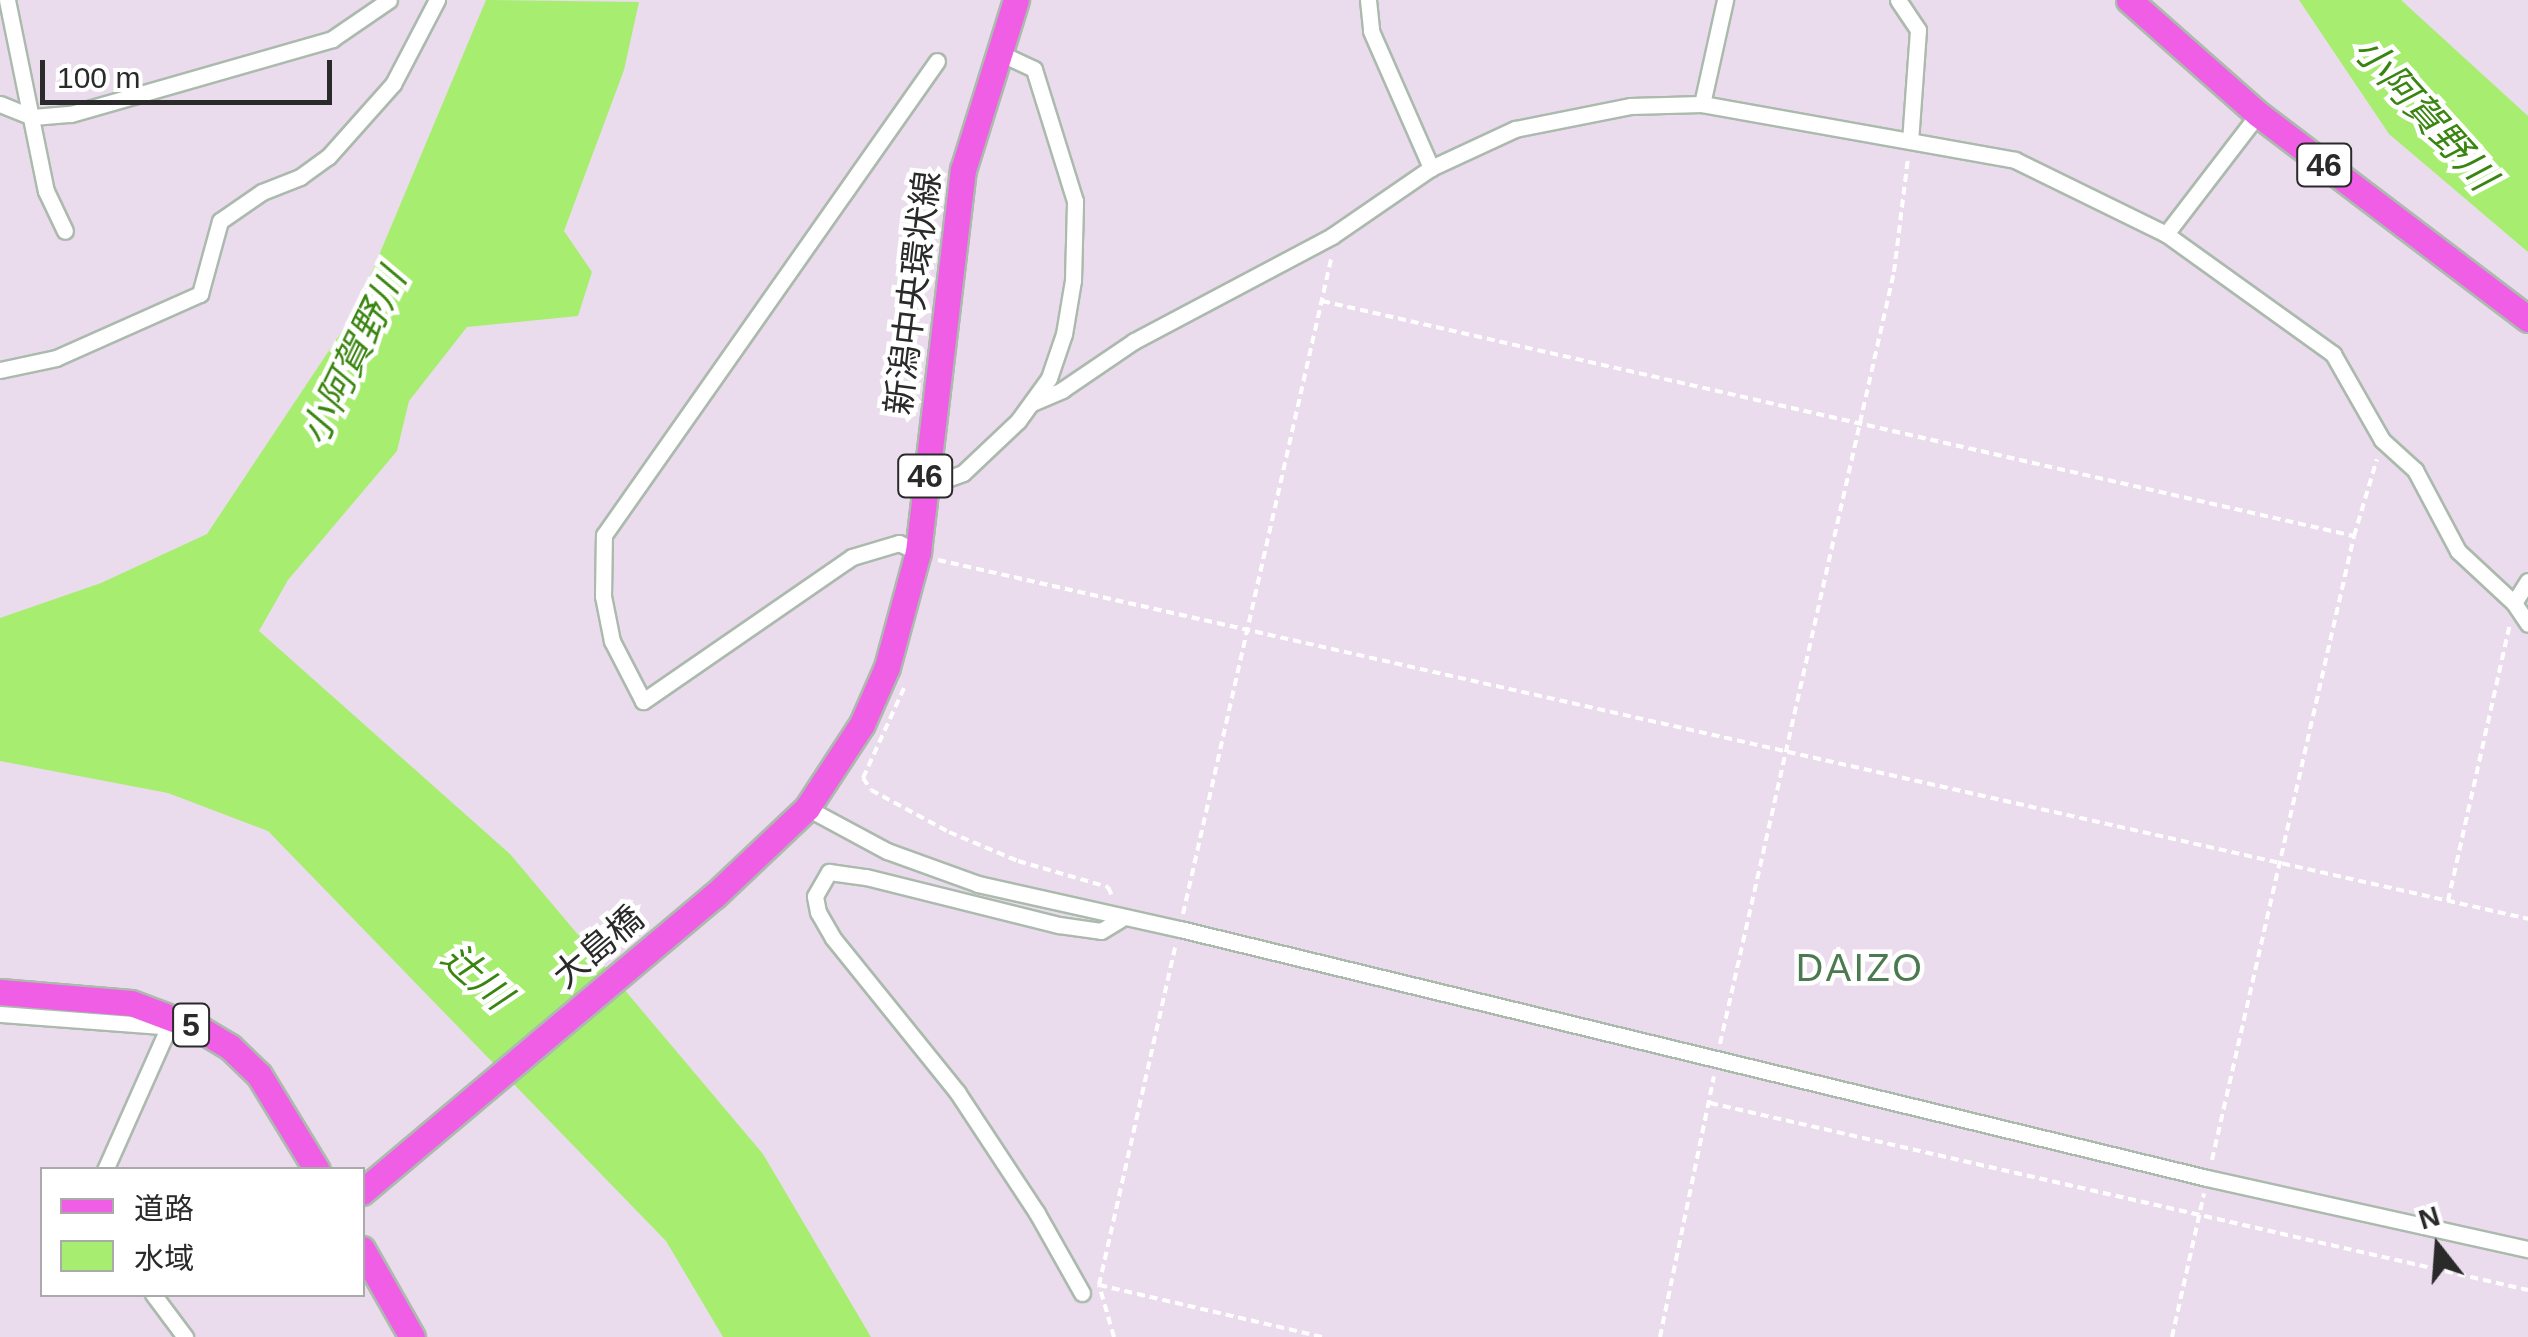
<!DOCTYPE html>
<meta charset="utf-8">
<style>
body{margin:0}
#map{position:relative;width:2528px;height:1337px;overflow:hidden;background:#eadcec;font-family:Helvetica,"Noto Sans JP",sans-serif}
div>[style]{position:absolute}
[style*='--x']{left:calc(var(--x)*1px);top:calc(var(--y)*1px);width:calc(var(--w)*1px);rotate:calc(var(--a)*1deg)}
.water>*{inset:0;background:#a7ed70}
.path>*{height:4px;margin-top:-2px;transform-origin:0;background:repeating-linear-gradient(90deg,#fff 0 8px,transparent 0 13px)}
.roads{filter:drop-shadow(2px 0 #acbaae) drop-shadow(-2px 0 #acbaae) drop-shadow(0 2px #acbaae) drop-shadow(0 -2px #acbaae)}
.minor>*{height:15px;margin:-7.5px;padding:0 7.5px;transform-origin:7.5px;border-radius:7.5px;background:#fff}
.primary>*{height:25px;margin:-12.5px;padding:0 12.5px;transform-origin:12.5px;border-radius:12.5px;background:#ef5ee5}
span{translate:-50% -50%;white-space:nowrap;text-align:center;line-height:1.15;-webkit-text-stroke:9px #fff;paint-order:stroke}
.shield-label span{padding:2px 8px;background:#fff;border:2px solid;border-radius:8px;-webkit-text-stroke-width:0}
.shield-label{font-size:32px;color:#2a2a2a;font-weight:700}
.street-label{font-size:35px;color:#2a2a2a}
.water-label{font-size:38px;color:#39850f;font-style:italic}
.neighbourhood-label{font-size:38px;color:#4b7a50;letter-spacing:2.5px}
.legend{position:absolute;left:40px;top:1167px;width:325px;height:130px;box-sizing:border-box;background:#fff;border:2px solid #aaa;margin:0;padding:12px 18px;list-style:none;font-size:30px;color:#2a2a2a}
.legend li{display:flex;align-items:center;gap:20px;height:50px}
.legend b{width:50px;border:2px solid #aaa}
.north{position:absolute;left:2388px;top:1197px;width:100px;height:100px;-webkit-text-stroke:8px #fff;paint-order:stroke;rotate:343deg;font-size:28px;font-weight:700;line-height:40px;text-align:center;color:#2a2a2a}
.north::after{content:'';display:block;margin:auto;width:35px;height:45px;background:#2a2a2a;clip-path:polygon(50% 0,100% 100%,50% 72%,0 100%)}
.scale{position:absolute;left:40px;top:60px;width:292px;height:45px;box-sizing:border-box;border:5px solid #2a2a2a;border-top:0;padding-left:12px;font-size:30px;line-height:35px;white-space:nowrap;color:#2a2a2a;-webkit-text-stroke:8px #fff;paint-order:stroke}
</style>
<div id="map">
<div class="water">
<div style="clip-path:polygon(486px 0,639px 2px,624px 70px,564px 231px,592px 272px,578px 316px,467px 327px,409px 401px,397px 451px,288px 580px,259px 631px,510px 854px,763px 1154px,871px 1337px,723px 1337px,666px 1241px,268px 831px,168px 793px,0 761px,0 618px,101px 583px,207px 534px,356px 310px)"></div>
<div style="clip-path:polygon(2299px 0,2401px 0,2528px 116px,2528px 252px,2389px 134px)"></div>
</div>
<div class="path">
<div style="--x:1322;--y:301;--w:1058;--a:12.83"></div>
<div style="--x:938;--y:560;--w:1630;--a:12.72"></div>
<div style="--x:904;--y:688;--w:99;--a:114.5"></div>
<div style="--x:863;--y:778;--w:14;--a:56"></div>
<div style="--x:871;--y:790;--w:89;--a:28.3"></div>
<div style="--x:949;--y:832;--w:75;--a:22.8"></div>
<div style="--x:1018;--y:861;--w:94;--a:16.1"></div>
<div style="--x:1108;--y:887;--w:10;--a:66"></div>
<div style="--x:2448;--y:901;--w:281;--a:-77.4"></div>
<div style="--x:1183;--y:914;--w:676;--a:-77.26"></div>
<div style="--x:1720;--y:1044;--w:791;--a:-77.3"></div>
<div style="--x:1894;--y:272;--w:115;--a:-83"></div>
<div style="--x:1710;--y:1103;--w:839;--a:12.88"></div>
<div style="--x:2212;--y:1160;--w:640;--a:-77.18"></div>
<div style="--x:2354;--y:536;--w:80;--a:-73.4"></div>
<div style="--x:1099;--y:1285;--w:229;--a:13.1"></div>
<div style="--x:1114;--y:1337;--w:54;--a:-106.1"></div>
<div style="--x:1099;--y:1285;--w:351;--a:-77.3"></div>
<div style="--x:1660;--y:1337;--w:266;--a:-78.3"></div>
<div style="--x:2172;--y:1337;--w:147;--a:-77.4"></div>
</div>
<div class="roads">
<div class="minor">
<div style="--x:7;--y:0;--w:195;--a:78.5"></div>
<div style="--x:46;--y:191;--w:44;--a:64.6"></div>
<div style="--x:1368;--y:0;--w:31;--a:84"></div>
<div style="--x:1371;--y:31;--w:150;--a:66.3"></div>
<div style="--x:1898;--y:0;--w:36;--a:56"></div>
<div style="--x:1918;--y:30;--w:111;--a:94.1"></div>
<div style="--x:0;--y:104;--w:35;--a:22"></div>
<div style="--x:33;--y:117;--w:38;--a:-5"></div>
<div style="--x:71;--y:114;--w:272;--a:-16"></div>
<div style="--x:332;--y:39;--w:69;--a:-34.4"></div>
<div style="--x:1702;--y:104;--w:107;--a:-77.5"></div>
<div style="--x:2166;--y:234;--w:151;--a:-52.5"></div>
<div style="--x:0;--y:370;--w:57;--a:-12.1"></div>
<div style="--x:56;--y:358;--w:158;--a:-24"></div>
<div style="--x:200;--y:294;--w:76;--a:-74.7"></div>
<div style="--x:220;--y:221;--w:51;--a:-34.6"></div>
<div style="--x:262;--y:192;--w:41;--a:-21.5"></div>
<div style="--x:300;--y:177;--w:34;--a:-36"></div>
<div style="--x:328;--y:157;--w:98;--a:-48.3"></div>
<div style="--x:393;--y:84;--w:95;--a:-62.4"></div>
<div style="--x:1032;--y:403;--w:33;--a:-23"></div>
<div style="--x:1062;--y:390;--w:87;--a:-34.2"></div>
<div style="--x:1134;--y:341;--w:224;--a:-27.9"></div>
<div style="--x:1332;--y:236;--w:120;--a:-34.5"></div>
<div style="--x:1431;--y:168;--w:93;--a:-24.9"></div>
<div style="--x:1515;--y:129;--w:117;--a:-11.3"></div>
<div style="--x:1630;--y:106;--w:72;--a:-1.6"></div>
<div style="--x:1702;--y:104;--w:318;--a:10.1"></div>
<div style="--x:2015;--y:160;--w:168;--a:26.1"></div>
<div style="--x:2166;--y:234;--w:206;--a:35.7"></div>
<div style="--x:2333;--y:354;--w:99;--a:60.3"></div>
<div style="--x:2382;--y:440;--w:45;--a:42.3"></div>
<div style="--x:2415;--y:470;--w:92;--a:62"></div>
<div style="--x:2458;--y:551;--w:76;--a:42.9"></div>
<div style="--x:2514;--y:603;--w:25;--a:56"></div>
<div style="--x:925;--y:477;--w:19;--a:9"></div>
<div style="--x:944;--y:480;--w:20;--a:-20"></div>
<div style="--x:963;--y:473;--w:76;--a:-43.4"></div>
<div style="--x:1018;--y:421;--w:53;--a:-54.2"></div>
<div style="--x:1049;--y:378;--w:46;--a:-71.2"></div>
<div style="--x:1064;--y:334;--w:55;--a:-80.5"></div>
<div style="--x:1073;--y:280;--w:79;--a:-88.5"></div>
<div style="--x:1075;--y:201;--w:138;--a:-107.3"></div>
<div style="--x:1034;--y:69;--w:38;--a:-155"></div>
<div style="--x:918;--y:552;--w:21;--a:-155"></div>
<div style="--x:899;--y:543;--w:49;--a:163.4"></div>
<div style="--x:852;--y:557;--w:254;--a:145.4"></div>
<div style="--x:643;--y:701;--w:68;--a:-117.3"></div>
<div style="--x:612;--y:641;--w:46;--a:-101.3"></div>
<div style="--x:603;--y:596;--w:61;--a:-89.1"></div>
<div style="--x:604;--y:535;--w:579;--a:-54.91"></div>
<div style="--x:2514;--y:603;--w:26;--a:-58"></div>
<div style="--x:807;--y:808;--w:91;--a:28.3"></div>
<div style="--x:887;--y:851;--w:97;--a:19.9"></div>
<div style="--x:978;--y:884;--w:207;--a:12.6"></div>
<div style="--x:1180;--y:929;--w:1057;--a:13.63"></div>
<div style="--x:2207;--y:1178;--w:329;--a:12.5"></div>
<div style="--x:0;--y:1014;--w:171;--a:4.3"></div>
<div style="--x:105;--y:1170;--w:162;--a:-66"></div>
<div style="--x:1082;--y:1293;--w:92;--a:-119.4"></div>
<div style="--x:1037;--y:1213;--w:144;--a:-123.4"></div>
<div style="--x:958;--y:1093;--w:199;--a:-128.9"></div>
<div style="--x:833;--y:938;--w:30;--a:-120"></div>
<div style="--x:818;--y:912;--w:16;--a:-101"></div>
<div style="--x:815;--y:896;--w:28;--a:-60"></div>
<div style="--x:829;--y:872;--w:37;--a:8"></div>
<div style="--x:866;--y:877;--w:199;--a:14"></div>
<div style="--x:1059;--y:925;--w:42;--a:8.1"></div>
<div style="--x:1101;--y:931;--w:23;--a:-31"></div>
<div style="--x:153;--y:1294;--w:54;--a:53.3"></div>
</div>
<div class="primary">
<div style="--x:2129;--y:0;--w:172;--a:41.5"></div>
<div style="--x:2258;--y:114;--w:339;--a:37.2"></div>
<div style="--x:0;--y:992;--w:131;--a:4.8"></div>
<div style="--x:131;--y:1003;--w:74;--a:20.6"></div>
<div style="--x:200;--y:1029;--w:35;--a:31"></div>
<div style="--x:230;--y:1047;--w:40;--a:44"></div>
<div style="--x:259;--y:1075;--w:111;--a:58.6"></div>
<div style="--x:362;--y:1192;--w:460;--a:-40.1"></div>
<div style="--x:714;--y:896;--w:128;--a:-43.4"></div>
<div style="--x:807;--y:808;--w:100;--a:-56.8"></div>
<div style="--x:862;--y:724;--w:62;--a:-66.3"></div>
<div style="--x:887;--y:667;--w:119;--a:-74.9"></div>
<div style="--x:918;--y:552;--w:385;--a:-83.3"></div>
<div style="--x:963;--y:170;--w:178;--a:-72.7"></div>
<div style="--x:362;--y:1249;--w:101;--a:60.4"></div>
</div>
</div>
<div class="shield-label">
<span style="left:2324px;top:165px">46</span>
<span style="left:925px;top:476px">46</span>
<span style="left:191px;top:1025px">5</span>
</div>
<div class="street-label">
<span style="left:913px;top:293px;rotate:-83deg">新潟中央環状線</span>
<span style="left:598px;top:947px;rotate:-40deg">大島橋</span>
</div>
<div class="water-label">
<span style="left:2424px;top:114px;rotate:48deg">小阿賀野川</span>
<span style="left:354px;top:357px;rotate:-64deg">小阿賀野川</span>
<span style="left:476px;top:977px;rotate:42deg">辻川</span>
</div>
<div class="neighbourhood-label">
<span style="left:1860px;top:969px">DAIZO</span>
</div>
<ul class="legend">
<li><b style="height:12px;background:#ef5ee5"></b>道路</li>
<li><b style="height:28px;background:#a7ed70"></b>水域</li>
</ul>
<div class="north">N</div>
<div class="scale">100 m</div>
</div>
